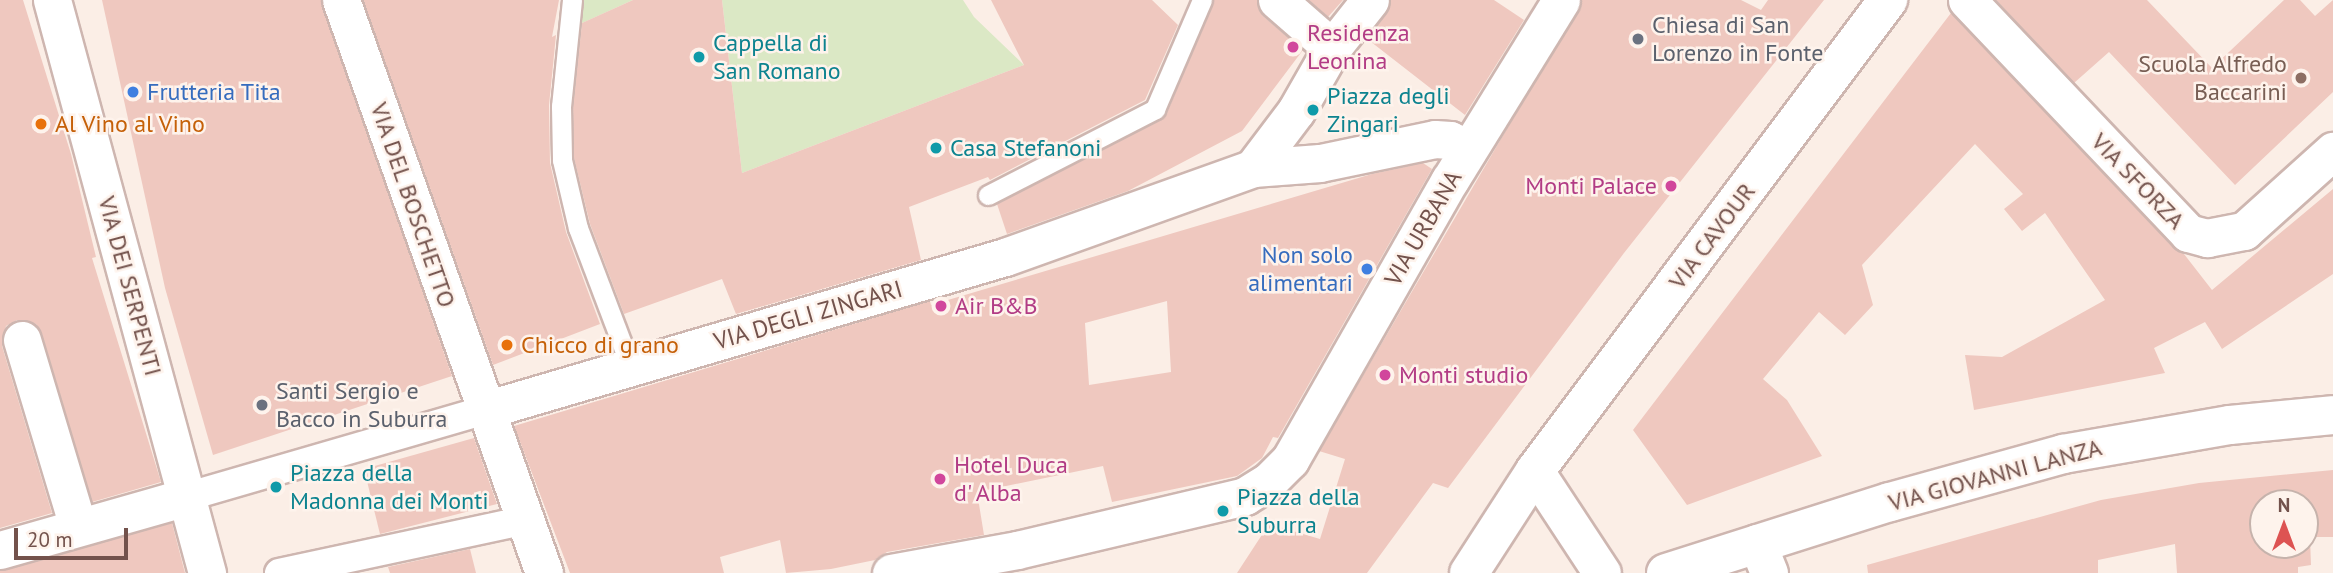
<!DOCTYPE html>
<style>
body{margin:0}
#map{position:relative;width:2333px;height:573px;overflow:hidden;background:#fbeee6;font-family:"PT Sans",sans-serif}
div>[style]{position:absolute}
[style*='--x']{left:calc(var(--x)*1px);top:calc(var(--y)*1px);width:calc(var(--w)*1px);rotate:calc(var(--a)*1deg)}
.green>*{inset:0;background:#dbe8c5}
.building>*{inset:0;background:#efc8bf}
.roads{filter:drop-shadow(2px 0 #ceb6b0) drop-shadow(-2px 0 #ceb6b0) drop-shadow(0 2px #ceb6b0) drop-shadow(0 -2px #ceb6b0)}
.service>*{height:19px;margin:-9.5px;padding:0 9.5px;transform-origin:9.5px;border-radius:9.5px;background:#fff}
.pedestrian>*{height:28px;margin:-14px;padding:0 14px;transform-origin:14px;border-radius:14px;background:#fff}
.minor>*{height:37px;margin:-18.5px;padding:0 18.5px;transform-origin:18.5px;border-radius:18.5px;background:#fff}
.tertiary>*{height:38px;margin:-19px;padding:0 19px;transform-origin:19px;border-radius:19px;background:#fff}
.secondary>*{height:38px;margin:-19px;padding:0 19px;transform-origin:19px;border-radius:19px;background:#fff}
.dots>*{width:19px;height:19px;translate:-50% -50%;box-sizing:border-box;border:4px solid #fef3ec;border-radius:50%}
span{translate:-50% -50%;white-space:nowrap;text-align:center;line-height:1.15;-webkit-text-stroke:5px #fef3ec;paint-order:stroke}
.worship-label{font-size:24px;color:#5b616d}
.left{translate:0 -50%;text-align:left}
.hotel-label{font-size:24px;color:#b23c85}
.right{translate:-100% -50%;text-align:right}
.culture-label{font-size:24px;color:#0d838f}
.education-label{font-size:24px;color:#785e54}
.shop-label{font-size:24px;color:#366cbe}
.food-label{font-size:24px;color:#c56008}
.street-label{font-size:24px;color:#73524c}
.north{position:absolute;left:2249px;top:489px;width:70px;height:70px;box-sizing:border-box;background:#fef3ec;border:2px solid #c6b3ac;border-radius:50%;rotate:0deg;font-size:19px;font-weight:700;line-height:28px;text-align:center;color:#73524c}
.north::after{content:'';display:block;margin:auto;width:24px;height:32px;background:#dd5352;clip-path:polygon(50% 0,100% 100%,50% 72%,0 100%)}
.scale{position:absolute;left:14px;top:528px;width:114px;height:32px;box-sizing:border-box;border:4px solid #73524c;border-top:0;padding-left:9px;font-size:21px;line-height:24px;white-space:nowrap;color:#73524c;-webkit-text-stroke:5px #fef3ec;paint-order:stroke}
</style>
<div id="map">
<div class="green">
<div style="clip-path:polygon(581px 0,633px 0,580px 24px)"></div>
<div style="clip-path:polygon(722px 0,963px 0,974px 17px,1024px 65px,742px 173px)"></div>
</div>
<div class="building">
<div style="clip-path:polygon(0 0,23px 0,71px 154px,96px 257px,92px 258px,161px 482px,92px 502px,42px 334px,36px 324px,17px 320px,6px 326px,2px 346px,52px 513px,0 528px)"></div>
<div style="clip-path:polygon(102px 0,321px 0,452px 376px,213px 455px,165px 288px)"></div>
<div style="clip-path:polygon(363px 0,559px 0,552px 37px,556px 35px,549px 105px,550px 163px,566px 232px,600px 324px,493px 365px)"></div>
<div style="clip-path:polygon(633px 0,722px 0,742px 173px,1024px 65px,991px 0,1152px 0,1178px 25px,1145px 100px,990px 180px,988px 177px,909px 207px,921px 260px,736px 314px,722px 279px,624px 314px,590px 224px,574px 158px,573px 107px,582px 23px)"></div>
<div style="clip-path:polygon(1214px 0,1257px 0,1263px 16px,1303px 50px,1242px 131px,1128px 191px,1007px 234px,997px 204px,1166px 115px)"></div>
<div style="clip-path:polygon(1309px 0,1343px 0,1328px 17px)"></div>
<div style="clip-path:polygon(1391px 0,1494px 0,1524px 20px,1465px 115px,1366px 38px,1386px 13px)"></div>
<div style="clip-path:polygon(1582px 0,1741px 0,1761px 10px,1768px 0,1824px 0,1624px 253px,1448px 488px,1433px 483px,1367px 573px,1237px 573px,1269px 524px,1320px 539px,1345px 459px,1319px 451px)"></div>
<div style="clip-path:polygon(1996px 0,2147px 0,2212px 68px,2284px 0,2300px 0,2315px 16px,2333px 0,2333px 92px,2235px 185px,2109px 52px,2074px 83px)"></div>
<div style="clip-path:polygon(1951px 13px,2173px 247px,2184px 254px,2212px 290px,2333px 189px,2333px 274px,2222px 349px,2205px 322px,2154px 348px,2165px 373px,1974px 410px,1965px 355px,2002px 357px,2105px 300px,2045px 213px,2022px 231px,2004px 209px,2023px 194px,1975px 144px,1862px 265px,1873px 305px,1845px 335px,1819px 312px,1763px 379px,1787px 400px,1822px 456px,1687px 505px,1633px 430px)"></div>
<div style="clip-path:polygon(evenodd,1423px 163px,1432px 169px,1278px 438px,1273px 437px,1262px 458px,1237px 476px,1112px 502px,1103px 466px,977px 492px,984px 535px,887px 552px,875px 560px,831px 569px,786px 573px,780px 540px,720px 557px,724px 573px,570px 573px,514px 426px,930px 301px,931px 305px,1372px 174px,1423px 163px,1167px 301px,1171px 372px,1089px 385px,1085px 323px,1167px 301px)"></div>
<div style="clip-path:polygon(474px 438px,497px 504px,380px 534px,364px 469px)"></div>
<div style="clip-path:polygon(evenodd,2333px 470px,2333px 537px,2310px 537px,2311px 565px,2298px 567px,2298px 573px,2177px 573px,2175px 544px,2098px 560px,2098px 573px,1868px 573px,1867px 565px,2101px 500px,2199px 483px,2333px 470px,2263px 503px,2305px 503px,2305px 545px,2263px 545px,2263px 503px)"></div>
<div style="clip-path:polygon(172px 523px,185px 573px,0 573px,0 570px)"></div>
<div style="clip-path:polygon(470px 549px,476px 573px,390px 573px,388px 567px)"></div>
</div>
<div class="roads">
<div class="service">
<div style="--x:572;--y:0;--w:107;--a:95.9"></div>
<div style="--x:561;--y:106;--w:54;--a:88.9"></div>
<div style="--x:562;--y:160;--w:70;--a:76.8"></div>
<div style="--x:578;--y:228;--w:147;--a:69.2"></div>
<div style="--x:988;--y:195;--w:188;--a:-27.2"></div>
<div style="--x:1155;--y:109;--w:119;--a:-66.7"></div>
</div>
<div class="pedestrian">
<div style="--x:186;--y:497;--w:311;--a:-16.2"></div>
<div style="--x:279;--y:573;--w:253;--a:-12.1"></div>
</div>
<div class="minor">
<div style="--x:52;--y:0;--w:594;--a:74.86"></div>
<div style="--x:341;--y:0;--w:608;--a:70.49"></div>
<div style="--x:1277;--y:0;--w:73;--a:41.1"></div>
<div style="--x:1967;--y:0;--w:321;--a:46.5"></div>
<div style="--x:2188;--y:233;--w:20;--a:15"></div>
<div style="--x:2207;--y:238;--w:38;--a:-11"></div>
<div style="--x:2244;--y:231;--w:120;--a:-42"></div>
<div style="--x:1253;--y:168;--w:71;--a:-53"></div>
<div style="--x:1296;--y:111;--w:73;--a:-60.3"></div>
<div style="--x:1332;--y:48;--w:61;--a:-51.6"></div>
<div style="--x:22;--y:340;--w:195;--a:73.3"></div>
<div style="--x:485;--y:410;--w:542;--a:-16.4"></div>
<div style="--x:1005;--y:257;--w:263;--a:-19.7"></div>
<div style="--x:1253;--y:168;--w:67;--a:-4.3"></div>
<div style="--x:1320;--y:163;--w:117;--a:-11.8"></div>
<div style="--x:1435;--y:139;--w:15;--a:4"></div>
<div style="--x:1450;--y:140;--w:20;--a:27"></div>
<div style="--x:1535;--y:471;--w:122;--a:56.7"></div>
<div style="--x:1757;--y:543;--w:32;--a:68"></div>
<div style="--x:0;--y:550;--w:193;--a:-15.9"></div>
<div style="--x:891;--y:573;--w:128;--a:-10.3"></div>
<div style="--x:1017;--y:550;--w:234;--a:-13.3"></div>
<div style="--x:1245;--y:496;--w:28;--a:-32"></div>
<div style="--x:1269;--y:481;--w:30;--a:-45"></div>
<div style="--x:1290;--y:460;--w:322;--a:-60.3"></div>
<div style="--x:1450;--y:180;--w:211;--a:-58.3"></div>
</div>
<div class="tertiary">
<div style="--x:1666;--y:573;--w:235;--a:-17.6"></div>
<div style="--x:1890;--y:502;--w:180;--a:-15.5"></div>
<div style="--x:2063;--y:454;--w:169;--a:-9.9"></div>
<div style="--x:2230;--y:425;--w:103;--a:-5.5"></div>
</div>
<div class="secondary">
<div style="--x:1469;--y:573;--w:121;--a:-57.1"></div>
<div style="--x:1535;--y:471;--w:589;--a:-53.15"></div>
</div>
</div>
<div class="dots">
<div style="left:1638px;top:39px;background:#6b7280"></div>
<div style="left:1293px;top:47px;background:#d1479c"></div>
<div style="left:699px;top:57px;background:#0f9aa8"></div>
<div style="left:2301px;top:78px;background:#8d6e63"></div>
<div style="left:133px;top:92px;background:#3f7fe0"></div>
<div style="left:1313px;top:110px;background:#0f9aa8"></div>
<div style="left:41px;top:124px;background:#e8710a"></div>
<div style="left:936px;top:148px;background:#0f9aa8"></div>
<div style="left:1671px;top:186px;background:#d1479c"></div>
<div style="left:1367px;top:269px;background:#3f7fe0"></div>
<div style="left:941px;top:306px;background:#d1479c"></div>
<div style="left:507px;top:345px;background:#e8710a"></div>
<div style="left:1385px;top:375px;background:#d1479c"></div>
<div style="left:262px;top:405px;background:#6b7280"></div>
<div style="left:940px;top:479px;background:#d1479c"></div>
<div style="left:276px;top:487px;background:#0f9aa8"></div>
<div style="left:1223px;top:511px;background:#0f9aa8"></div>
</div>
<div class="worship-label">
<span class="left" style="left:1652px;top:39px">Chiesa di San<br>Lorenzo in Fonte</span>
<span class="left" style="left:276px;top:405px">Santi Sergio e<br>Bacco in Suburra</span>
</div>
<div class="hotel-label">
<span class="left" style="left:1307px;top:47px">Residenza<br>Leonina</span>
<span class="right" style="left:1657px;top:186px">Monti Palace</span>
<span class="left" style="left:955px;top:306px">Air B&amp;B</span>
<span class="left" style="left:1399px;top:375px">Monti studio</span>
<span class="left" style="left:954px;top:479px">Hotel Duca<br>d' Alba</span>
</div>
<div class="culture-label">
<span class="left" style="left:713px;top:57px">Cappella di<br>San Romano</span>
<span class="left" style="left:1327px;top:110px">Piazza degli<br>Zingari</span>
<span class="left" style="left:950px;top:148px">Casa Stefanoni</span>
<span class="left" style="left:290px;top:487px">Piazza della<br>Madonna dei Monti</span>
<span class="left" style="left:1237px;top:511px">Piazza della<br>Suburra</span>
</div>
<div class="education-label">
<span class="right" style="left:2287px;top:78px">Scuola Alfredo<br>Baccarini</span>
</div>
<div class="shop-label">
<span class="left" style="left:147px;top:92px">Frutteria Tita</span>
<span class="right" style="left:1353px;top:269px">Non solo<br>alimentari</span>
</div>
<div class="food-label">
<span class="left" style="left:55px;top:124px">Al Vino al Vino</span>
<span class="left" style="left:521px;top:345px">Chicco di grano</span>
</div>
<div class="street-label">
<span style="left:2138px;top:181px;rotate:46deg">VIA SFORZA</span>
<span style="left:413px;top:205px;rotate:71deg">VIA DEL BOSCHETTO</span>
<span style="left:1423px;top:228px;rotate:-60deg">VIA URBANA</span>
<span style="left:1712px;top:236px;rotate:-53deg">VIA CAVOUR</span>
<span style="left:130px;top:286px;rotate:75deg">VIA DEI SERPENTI</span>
<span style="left:808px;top:315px;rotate:-16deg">VIA DEGLI ZINGARI</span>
<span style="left:1995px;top:475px;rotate:-15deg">VIA GIOVANNI LANZA</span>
</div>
<div class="north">N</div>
<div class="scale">20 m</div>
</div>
